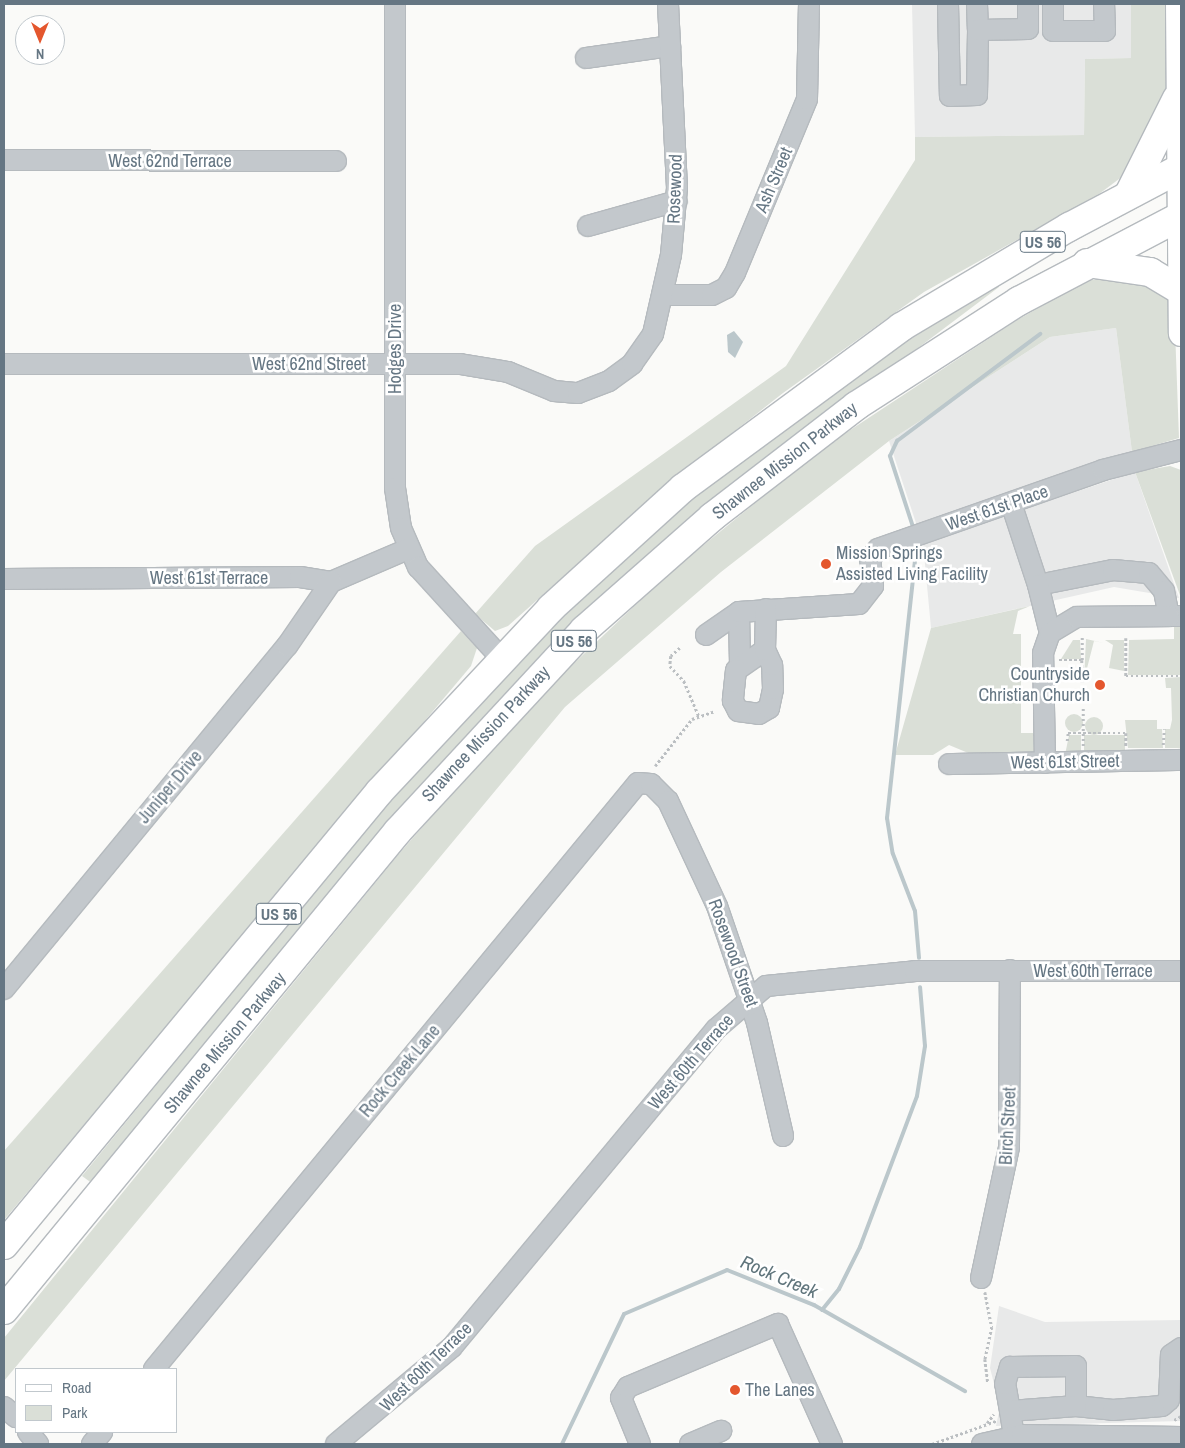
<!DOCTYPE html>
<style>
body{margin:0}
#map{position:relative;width:1185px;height:1448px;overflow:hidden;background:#fafaf8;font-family:"Archivo Narrow",sans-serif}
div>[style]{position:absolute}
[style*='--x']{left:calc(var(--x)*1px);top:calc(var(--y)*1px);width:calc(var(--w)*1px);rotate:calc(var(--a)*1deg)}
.built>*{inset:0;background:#e8e9e9}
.green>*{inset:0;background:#dadfd7}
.round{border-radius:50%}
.water>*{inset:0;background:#bbc7cb}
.stream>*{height:4px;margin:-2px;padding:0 2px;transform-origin:2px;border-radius:2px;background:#bbc7cb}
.path>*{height:2.5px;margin-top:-1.25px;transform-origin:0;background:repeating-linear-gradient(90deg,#bbbfc2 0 2.5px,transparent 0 5px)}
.roads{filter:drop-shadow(1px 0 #b5babe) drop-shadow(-1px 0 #b5babe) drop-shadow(0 1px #b5babe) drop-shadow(0 -1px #b5babe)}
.minor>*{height:20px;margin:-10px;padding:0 10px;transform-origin:10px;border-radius:10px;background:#c3c8cc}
.major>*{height:25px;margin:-12.5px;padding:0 12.5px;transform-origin:12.5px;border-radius:12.5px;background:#fff}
.highway>*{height:28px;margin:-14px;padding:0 14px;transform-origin:14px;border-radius:14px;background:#fff}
.dots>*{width:14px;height:14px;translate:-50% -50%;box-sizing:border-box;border:2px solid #fff;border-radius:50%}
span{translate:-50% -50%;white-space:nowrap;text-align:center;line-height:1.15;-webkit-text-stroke:5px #fff;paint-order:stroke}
.shield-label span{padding:1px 4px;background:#fff;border:1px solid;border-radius:4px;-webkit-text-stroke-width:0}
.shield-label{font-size:16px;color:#657683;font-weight:700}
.street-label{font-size:18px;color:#657683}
.poi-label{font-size:18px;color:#657683}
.left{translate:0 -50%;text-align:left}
.right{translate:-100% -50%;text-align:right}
.water-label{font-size:19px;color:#60757c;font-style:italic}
.frame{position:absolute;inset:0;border:5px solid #657683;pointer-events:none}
.legend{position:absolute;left:15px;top:1368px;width:162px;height:65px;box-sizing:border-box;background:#fff;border:1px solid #c1c8cd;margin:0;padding:6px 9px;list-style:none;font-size:15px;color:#657683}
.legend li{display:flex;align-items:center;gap:10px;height:25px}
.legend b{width:25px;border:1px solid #c1c8cd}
.north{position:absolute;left:15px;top:15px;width:50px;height:50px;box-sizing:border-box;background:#fff;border:1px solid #c1c8cd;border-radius:50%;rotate:180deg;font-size:14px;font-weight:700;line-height:20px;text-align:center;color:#657683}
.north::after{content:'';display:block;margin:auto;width:18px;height:22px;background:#e4572e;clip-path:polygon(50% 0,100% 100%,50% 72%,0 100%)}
</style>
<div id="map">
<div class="built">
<div style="clip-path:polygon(912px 4px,1131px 4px,1131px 58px,1085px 59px,1084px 135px,915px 137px)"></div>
<div style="clip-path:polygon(1116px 328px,1132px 452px,917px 526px,889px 441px,1050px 337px)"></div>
<div style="clip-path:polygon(1135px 472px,1179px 598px,1114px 587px,931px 628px,923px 543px)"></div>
<div style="clip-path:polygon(999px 1306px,1045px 1322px,1181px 1320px,1181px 1421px,996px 1426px,1000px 1407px,990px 1368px)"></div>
</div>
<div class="green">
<div style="clip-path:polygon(1131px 4px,1168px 4px,1166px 88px,1134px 165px,1123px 176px,1099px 194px,924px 292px,783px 393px,666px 485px,508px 626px,495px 631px,475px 614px,535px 546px,786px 366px,915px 160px,915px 137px,1084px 135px,1085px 59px,1131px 58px)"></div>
<div style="clip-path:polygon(1103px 278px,1152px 282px,1174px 302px,1179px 438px,1132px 452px,1116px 328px,1050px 337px,889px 441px,721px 572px,565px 707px,4px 1381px,4px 1338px,397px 856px,527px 708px,667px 575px,820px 450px,1017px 320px,1086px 281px)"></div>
<div style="clip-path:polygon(996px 282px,999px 287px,707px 507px,93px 1184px,82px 1176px,411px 773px,502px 673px,669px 515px,877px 356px)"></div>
<div style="clip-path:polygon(1170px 466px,1181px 470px,1181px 598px,1135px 472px)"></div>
<div style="clip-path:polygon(1030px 606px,1018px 611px,1013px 634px,1021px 634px,1021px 733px,1034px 733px,1034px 755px,973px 755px,949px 745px,933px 755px,895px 755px,931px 628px)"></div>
<div style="clip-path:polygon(1181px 624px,1181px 675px,1128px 675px,1129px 640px,1174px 639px,1174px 626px)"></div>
<div style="clip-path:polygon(461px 631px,477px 648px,471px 666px,4px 1220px,4px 1151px)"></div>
<div style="clip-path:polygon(1086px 639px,1104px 643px,1094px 641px,1084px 680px)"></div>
<div style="clip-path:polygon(1073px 640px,1080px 640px,1081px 659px,1061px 659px)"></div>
<div style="clip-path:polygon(1105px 640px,1124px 640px,1124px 671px,1109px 668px,1113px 645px)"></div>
<div style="clip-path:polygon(1181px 677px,1181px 748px,1165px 748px,1165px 729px,1170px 729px,1172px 720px,1171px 688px,1166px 688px,1165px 678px)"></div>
<div class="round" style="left:1065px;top:714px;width:18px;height:18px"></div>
<div class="round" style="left:1085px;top:717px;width:18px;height:18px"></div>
<div style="clip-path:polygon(1125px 720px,1157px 720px,1157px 729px,1162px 729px,1163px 748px,1128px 748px)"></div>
<div style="clip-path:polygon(1069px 735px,1081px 735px,1081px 755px,1065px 755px)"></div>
<div style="clip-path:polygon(1084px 735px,1125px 735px,1125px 755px,1084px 755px)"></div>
</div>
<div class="water">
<div style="clip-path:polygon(734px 331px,743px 342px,735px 358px,728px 352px,727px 335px)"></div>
</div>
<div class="stream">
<div style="--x:914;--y:530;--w:78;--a:-108"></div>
<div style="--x:890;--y:456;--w:17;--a:-65"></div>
<div style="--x:897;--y:441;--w:179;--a:-36.8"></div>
<div style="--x:917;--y:542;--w:278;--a:96.2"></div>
<div style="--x:887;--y:818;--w:36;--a:81"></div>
<div style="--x:893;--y:854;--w:61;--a:68.9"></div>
<div style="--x:915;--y:911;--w:47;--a:85.1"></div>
<div style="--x:822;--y:1310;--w:27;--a:-51"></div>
<div style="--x:839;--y:1289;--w:47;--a:-63.4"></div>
<div style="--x:860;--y:1247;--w:161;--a:-69.3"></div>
<div style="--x:917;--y:1096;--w:51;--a:-80.9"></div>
<div style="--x:925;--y:1046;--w:59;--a:-94.8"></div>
<div style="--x:562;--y:1444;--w:144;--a:-64.5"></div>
<div style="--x:624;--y:1314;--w:112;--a:-23.1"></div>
<div style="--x:727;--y:1270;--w:94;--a:21.9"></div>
<div style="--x:814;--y:1305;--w:174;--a:29.7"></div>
</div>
<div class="path">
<div style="--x:1126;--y:638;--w:38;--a:90"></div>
<div style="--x:1126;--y:676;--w:55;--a:0"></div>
<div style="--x:680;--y:648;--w:12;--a:138"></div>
<div style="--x:671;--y:656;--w:10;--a:96"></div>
<div style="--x:670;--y:666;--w:21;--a:47"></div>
<div style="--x:684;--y:681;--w:39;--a:67"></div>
<div style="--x:1059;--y:660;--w:23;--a:0"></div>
<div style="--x:1082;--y:660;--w:23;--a:-90"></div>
<div style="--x:1082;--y:660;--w:22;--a:90"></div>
<div style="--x:1067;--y:741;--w:8;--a:-83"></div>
<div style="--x:1068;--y:733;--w:58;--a:0"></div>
<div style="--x:1126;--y:733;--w:13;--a:90"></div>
<div style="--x:1163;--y:745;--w:16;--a:-86"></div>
<div style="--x:1083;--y:746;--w:40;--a:-90"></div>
<div style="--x:655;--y:766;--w:60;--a:-51.8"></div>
<div style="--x:692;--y:719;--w:24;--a:-19"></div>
<div style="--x:985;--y:1292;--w:36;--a:79"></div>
<div style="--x:992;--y:1327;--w:33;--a:102"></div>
<div style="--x:985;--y:1359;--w:23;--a:83"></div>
<div style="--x:1174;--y:1420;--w:8;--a:-30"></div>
<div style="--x:987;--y:1423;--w:11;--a:-52"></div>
<div style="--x:932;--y:1444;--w:68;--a:-19.8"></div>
</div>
<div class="roads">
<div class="minor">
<div style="--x:395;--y:4;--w:484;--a:90"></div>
<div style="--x:395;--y:488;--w:40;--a:81.5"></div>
<div style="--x:401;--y:528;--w:43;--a:66.4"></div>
<div style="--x:418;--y:567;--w:123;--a:47.6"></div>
<div style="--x:948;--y:4;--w:92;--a:88.8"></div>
<div style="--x:950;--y:96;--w:27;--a:-2"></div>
<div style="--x:977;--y:95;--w:65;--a:-89.1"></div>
<div style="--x:977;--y:4;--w:26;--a:88"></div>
<div style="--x:978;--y:30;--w:50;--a:-1.1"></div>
<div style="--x:1028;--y:29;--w:25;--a:-90"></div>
<div style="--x:1053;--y:4;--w:27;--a:90"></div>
<div style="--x:1053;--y:31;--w:52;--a:0"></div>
<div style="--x:1105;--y:31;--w:27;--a:-92"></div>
<div style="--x:586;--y:58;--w:85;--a:-8.1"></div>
<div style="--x:4;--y:160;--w:332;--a:0.2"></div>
<div style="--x:588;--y:226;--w:92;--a:-15.7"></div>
<div style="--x:663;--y:295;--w:49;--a:0"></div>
<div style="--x:712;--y:295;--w:16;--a:-27"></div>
<div style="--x:726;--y:288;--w:17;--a:-59"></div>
<div style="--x:735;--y:273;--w:188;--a:-67.5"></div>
<div style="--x:807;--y:99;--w:95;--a:-88.8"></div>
<div style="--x:4;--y:364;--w:456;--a:0"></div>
<div style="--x:460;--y:364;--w:49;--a:9.5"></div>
<div style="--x:508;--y:372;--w:50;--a:22.4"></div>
<div style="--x:554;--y:391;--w:24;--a:5"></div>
<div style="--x:578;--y:393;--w:33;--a:-21"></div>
<div style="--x:609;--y:381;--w:29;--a:-36"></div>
<div style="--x:632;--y:364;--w:37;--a:-55"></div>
<div style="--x:653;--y:334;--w:81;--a:-77.2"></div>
<div style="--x:671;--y:255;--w:67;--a:-84.9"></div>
<div style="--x:677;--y:188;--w:184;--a:-92.8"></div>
<div style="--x:1011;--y:503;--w:86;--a:71.8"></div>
<div style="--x:1038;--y:585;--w:76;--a:-11.3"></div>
<div style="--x:1113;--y:570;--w:36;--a:5"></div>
<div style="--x:1149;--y:573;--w:23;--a:50"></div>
<div style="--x:1164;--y:591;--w:25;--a:79"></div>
<div style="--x:1169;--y:616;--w:12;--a:0"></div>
<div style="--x:4;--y:579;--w:296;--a:-0.4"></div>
<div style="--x:300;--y:577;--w:31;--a:9"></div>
<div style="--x:331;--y:582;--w:84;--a:-23.2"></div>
<div style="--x:1038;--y:585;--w:49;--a:76"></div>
<div style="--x:739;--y:612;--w:54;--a:88.9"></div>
<div style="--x:706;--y:635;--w:40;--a:-34.9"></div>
<div style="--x:739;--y:612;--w:120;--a:-3.8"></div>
<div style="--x:859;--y:604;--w:23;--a:-52"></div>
<div style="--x:873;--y:586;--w:27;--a:-96"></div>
<div style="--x:870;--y:559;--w:13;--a:-51"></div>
<div style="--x:878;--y:549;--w:238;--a:-19.3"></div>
<div style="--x:1103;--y:470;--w:81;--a:-14.4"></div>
<div style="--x:765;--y:650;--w:35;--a:145"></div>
<div style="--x:736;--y:670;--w:31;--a:96"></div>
<div style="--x:733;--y:701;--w:11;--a:63"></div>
<div style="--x:738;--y:711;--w:21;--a:8"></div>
<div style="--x:759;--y:714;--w:12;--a:-31"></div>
<div style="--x:769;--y:708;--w:19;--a:-78"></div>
<div style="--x:773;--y:689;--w:24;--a:-92"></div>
<div style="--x:772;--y:665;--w:17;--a:-115"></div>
<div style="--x:765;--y:650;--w:41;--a:-88.6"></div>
<div style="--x:1045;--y:763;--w:110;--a:-91"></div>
<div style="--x:1043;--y:653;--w:21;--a:-71"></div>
<div style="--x:1050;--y:633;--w:31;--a:-31"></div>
<div style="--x:1077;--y:617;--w:92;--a:-0.6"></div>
<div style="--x:949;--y:764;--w:232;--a:-1"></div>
<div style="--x:4;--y:989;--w:445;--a:-50.5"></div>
<div style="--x:287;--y:646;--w:78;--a:-55.5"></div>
<div style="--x:981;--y:1278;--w:134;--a:-77.9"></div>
<div style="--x:1009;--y:1147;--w:177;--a:-89.7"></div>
<div style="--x:154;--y:1369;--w:760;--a:-50.45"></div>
<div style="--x:638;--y:783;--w:13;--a:4"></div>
<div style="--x:651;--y:784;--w:24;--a:45"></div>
<div style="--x:668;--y:801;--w:116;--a:65"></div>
<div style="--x:717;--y:906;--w:124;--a:71.1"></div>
<div style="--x:757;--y:1023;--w:116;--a:77"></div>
<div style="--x:1076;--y:1406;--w:37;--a:6"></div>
<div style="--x:1113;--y:1410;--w:49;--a:-4.7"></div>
<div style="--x:1162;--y:1406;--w:9;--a:-41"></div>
<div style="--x:1169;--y:1400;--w:45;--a:-87.5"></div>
<div style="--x:1171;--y:1355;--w:12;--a:-35"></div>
<div style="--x:4;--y:1407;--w:16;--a:40"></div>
<div style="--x:1010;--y:1411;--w:27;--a:-100"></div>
<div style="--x:1005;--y:1384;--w:18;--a:-74"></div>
<div style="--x:1010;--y:1367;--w:66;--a:-0.9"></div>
<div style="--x:1076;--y:1366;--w:40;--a:90"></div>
<div style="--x:1076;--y:1406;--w:66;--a:175.7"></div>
<div style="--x:1010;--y:1411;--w:26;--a:81"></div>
<div style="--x:28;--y:1432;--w:16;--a:50"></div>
<div style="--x:92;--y:1444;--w:16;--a:-50"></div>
<div style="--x:336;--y:1444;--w:151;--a:-39.9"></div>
<div style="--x:452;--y:1347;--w:413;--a:-50.3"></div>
<div style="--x:716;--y:1029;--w:66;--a:-40.7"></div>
<div style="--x:766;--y:986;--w:150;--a:-5.7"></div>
<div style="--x:915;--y:971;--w:266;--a:0"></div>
<div style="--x:640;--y:1444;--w:50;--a:-112.4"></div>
<div style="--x:621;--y:1398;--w:13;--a:-58"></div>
<div style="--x:628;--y:1387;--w:163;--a:-22.8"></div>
<div style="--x:778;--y:1324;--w:132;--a:65.8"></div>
<div style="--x:690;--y:1444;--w:34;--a:-23"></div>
<div style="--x:982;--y:1444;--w:41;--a:-12.7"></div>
<div style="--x:1022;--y:1435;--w:159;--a:0.7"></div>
</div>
<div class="major">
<div style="--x:1178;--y:4;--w:329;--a:89.5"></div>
</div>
<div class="highway">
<div style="--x:1129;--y:194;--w:107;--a:-63.4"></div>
<div style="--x:1087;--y:263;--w:64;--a:8.1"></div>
<div style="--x:1150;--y:272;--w:33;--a:31"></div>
<div style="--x:4;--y:1245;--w:589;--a:-50.37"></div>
<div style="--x:380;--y:791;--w:250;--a:-46.9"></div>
<div style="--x:551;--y:608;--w:178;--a:-42.3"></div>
<div style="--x:683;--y:488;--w:271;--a:-36.4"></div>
<div style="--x:901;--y:327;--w:196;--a:-30.8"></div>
<div style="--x:1069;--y:227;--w:127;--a:-27.8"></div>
<div style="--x:4;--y:1310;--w:620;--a:-50.56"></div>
<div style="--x:398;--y:831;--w:274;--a:-47.2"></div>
<div style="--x:584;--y:630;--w:171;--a:-41.4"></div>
<div style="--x:712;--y:517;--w:182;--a:-37.6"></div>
<div style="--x:856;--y:406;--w:194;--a:-32.8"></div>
<div style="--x:1019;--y:301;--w:183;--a:-27.7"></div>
</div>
</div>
<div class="dots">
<div style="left:826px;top:564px;background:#e4572e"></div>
<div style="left:1100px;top:685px;background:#e4572e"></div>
<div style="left:735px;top:1390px;background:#e4572e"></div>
</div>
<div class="shield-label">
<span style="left:1043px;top:242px">US 56</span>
<span style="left:574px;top:641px">US 56</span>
<span style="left:279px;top:914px">US 56</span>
</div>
<div class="street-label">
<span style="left:170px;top:161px">West 62nd Terrace</span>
<span style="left:774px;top:180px;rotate:-67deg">Ash Street</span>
<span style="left:675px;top:189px;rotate:-88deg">Rosewood</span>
<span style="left:395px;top:349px;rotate:-90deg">Hodges Drive</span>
<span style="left:309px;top:364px">West 62nd Street</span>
<span style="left:785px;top:461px;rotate:-38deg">Shawnee Mission Parkway</span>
<span style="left:997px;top:508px;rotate:-19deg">West 61st Place</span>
<span style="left:209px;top:578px">West 61st Terrace</span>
<span style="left:486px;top:734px;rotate:-47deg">Shawnee Mission Parkway</span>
<span style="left:1065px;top:762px;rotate:-1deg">West 61st Street</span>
<span style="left:170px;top:787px;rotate:-50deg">Juniper Drive</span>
<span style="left:733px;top:953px;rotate:70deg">Rosewood Street</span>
<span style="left:1093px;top:971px">West 60th Terrace</span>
<span style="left:225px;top:1043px;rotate:-50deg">Shawnee Mission Parkway</span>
<span style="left:691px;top:1062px;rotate:-49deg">West 60th Terrace</span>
<span style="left:400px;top:1071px;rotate:-50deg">Rock Creek Lane</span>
<span style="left:1008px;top:1126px;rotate:-87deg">Birch Street</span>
<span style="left:426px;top:1367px;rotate:-44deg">West 60th Terrace</span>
</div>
<div class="poi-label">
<span class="left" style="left:836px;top:564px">Mission Springs<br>Assisted Living Facility</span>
<span class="right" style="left:1090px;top:685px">Countryside<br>Christian Church</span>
<span class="left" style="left:745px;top:1390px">The Lanes</span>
</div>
<div class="water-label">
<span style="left:779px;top:1277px;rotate:23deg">Rock Creek</span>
</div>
<div class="frame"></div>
<ul class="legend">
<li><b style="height:6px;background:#fff"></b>Road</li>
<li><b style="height:14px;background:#dadfd7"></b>Park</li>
</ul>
<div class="north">N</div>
</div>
